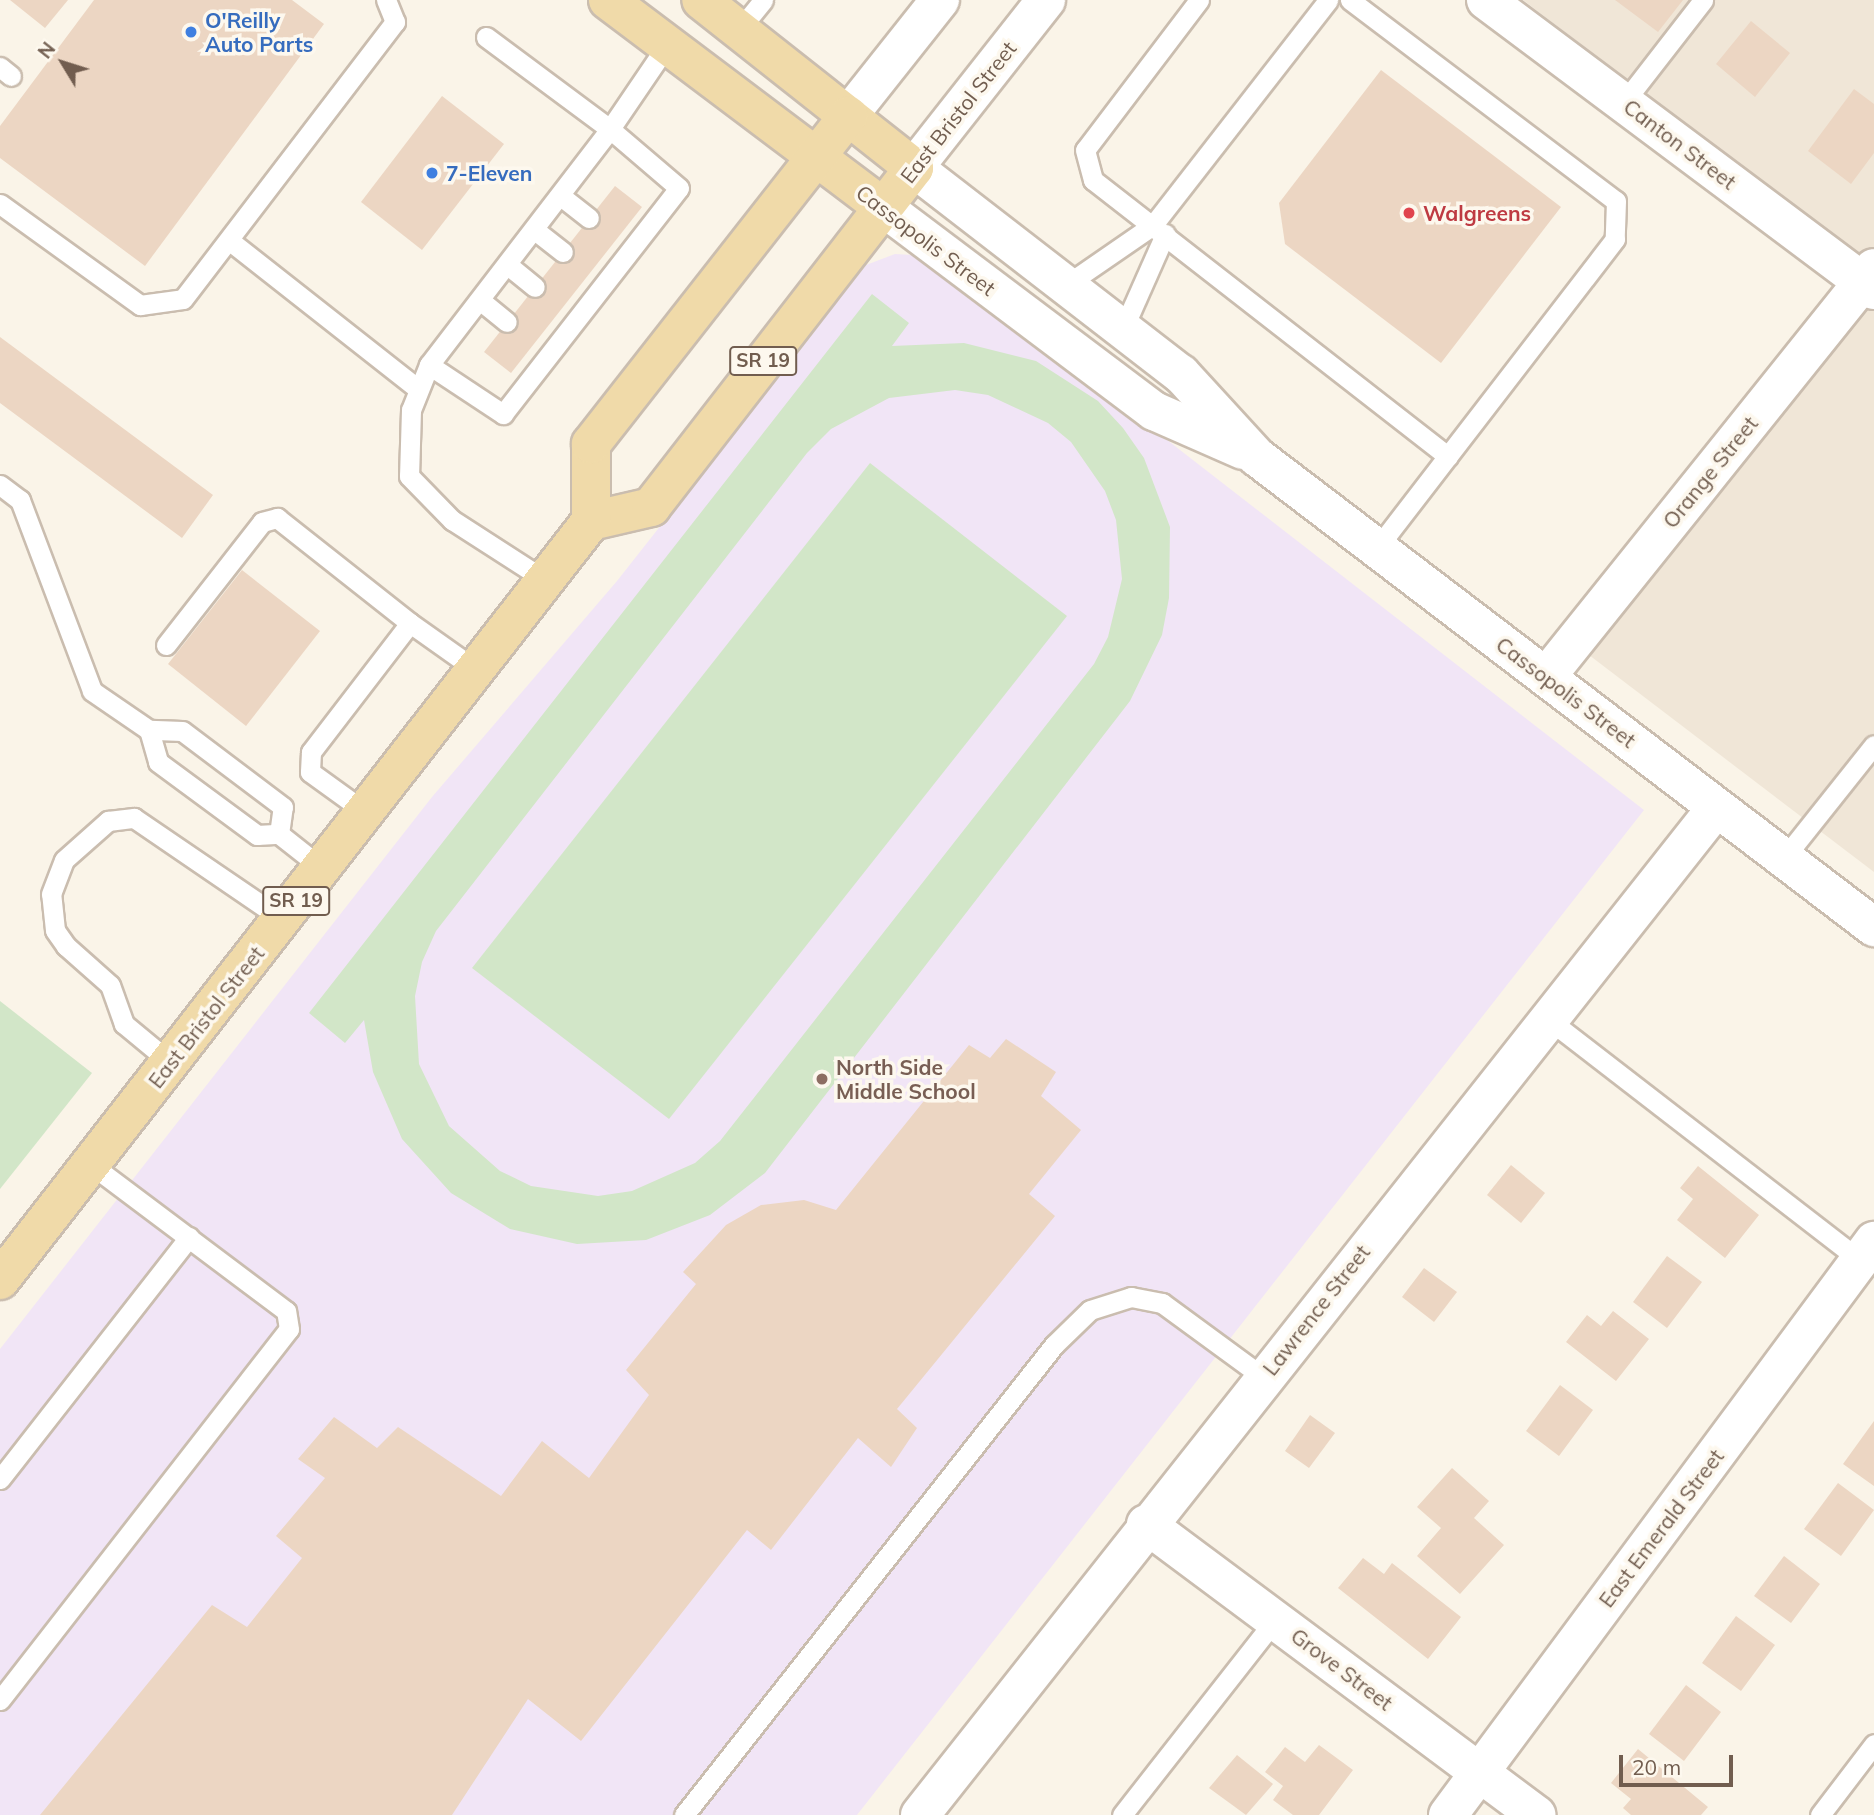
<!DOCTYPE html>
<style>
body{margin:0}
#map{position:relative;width:1874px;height:1815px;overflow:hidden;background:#faf4e8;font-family:Mulish,sans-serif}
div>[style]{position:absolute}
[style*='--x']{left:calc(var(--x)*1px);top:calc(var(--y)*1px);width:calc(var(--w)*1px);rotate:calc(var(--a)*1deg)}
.residential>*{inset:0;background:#f0e6d7}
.education>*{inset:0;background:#f1e5f6}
.green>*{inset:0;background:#d2e6c8}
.building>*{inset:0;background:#ecd6c3}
.roads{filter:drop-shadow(2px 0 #cabdaf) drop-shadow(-2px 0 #cabdaf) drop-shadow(0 2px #cabdaf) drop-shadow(0 -2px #cabdaf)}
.lane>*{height:19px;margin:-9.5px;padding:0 9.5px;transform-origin:9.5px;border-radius:9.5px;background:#fff}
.street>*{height:38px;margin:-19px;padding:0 19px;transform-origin:19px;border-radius:19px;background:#fff}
.secondary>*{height:38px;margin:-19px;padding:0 19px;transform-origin:19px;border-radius:19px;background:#fff}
.primary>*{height:38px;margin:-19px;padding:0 19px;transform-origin:19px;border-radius:19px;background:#f0daa9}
.dots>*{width:19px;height:19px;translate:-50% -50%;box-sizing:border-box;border:4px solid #fdf8ee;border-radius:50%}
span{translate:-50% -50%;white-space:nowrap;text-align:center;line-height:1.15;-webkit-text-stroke:7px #fdf8ee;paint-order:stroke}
.shield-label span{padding:2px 5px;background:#fdf8ee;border:2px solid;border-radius:5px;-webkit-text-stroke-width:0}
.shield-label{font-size:19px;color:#715d4f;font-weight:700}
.shop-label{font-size:21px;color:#366cbe;font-weight:700}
.left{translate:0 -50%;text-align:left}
.street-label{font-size:21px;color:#715d4f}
.health-label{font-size:21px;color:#be3a42;font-weight:700}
.education-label{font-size:21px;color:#785e54;font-weight:700}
.north{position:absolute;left:28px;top:28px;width:70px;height:70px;-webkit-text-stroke:5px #fdf8ee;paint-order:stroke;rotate:308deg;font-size:19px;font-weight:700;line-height:28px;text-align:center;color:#715d4f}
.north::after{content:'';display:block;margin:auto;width:24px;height:32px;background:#715d4f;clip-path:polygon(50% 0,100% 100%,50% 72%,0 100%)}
.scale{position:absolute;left:1619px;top:1755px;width:114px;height:32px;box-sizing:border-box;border:4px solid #715d4f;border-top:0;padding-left:9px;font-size:21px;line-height:24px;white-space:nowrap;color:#715d4f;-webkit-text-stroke:5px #fdf8ee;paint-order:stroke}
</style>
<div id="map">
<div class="residential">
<div style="clip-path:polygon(1523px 0,1874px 0,1874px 269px)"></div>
<div style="clip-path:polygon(1874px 288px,1874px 872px,1589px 655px)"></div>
</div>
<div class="education">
<div style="clip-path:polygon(895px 254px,930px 256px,1644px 810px,857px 1815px,0 1815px,0 1349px,432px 797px,617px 581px,866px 265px)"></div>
</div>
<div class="green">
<div style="clip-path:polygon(evenodd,872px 294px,909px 323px,892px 346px,964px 343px,1036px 361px,1098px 401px,1123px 428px,1144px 458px,1170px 527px,1169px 598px,1162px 635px,1130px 701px,765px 1173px,710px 1215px,646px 1240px,577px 1244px,510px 1229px,451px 1193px,402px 1139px,373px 1072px,364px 1020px,345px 1043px,309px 1013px,872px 294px,955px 390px,988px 395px,1048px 423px,1071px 442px,1105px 491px,1116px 520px,1122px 579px,1108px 637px,1094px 664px,720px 1141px,695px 1163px,632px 1191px,598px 1196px,531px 1186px,500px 1171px,449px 1126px,419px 1064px,415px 996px,422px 962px,436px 931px,807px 453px,831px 429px,889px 398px,955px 390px)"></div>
<div style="clip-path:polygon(870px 463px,1067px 616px,669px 1119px,472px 968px)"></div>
<div style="clip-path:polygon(0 1001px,92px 1073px,0 1189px)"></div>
</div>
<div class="building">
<div style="clip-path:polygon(10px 0,68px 0,45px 28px)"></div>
<div style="clip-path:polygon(94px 0,292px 0,324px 24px,145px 266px,0 158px,0 126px)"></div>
<div style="clip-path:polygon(1615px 0,1683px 0,1658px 32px)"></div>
<div style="clip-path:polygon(1751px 21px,1790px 53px,1755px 97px,1716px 64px)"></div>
<div style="clip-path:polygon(1381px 70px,1561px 207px,1441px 363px,1285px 244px,1279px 203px)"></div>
<div style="clip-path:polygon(1854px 89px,1874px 104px,1874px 153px,1851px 184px,1808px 151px)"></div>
<div style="clip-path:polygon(442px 96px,504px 144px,422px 250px,361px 202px)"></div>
<div style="clip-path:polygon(615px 186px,642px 207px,511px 373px,484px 352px)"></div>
<div style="clip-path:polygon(0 337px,213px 495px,182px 538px,0 403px)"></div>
<div style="clip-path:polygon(242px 570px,320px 631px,246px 726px,168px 664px)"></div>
<div style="clip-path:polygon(1006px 1039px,1056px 1072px,1041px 1096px,1081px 1130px,1029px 1194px,1055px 1216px,897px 1409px,917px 1428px,891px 1467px,858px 1438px,771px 1550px,747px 1530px,581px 1741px,528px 1699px,452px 1815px,40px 1815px,212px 1605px,247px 1627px,302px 1558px,276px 1536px,325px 1478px,298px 1459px,334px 1417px,377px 1448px,398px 1427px,501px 1496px,542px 1441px,589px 1478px,649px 1395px,626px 1370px,696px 1284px,683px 1272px,726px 1225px,761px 1205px,804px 1200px,836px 1210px,969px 1045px,990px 1058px)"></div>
<div style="clip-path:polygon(1511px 1165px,1545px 1193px,1521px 1223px,1487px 1195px)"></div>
<div style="clip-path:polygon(1698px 1166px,1759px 1215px,1725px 1258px,1677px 1220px,1693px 1199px,1680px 1188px)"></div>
<div style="clip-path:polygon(1667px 1256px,1702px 1282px,1667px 1328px,1633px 1302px)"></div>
<div style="clip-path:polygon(1424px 1268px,1457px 1292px,1434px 1322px,1402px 1297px)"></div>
<div style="clip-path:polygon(1613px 1311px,1649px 1339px,1616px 1381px,1566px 1342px,1587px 1315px,1601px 1326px)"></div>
<div style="clip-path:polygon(1560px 1385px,1593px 1410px,1559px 1456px,1526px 1431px)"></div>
<div style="clip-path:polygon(1310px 1415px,1335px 1433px,1309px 1468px,1285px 1451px)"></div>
<div style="clip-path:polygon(1874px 1421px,1874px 1486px,1843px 1464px)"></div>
<div style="clip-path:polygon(1452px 1468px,1489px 1501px,1474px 1518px,1504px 1545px,1460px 1594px,1417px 1556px,1441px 1528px,1417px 1507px)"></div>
<div style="clip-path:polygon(1838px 1483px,1874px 1510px,1841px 1556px,1804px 1529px)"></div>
<div style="clip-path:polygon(1784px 1556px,1820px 1584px,1791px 1623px,1754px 1596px)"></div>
<div style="clip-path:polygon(1363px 1558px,1384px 1574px,1392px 1563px,1461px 1617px,1428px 1659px,1338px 1588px)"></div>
<div style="clip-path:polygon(1736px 1616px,1775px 1645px,1741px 1691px,1702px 1663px)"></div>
<div style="clip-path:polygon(1686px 1685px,1721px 1712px,1684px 1761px,1649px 1734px)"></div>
<div style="clip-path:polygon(1319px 1745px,1353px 1770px,1319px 1815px,1293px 1815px,1273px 1800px,1283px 1786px,1265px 1772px,1285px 1747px,1305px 1762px)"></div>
<div style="clip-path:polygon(1638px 1749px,1708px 1807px,1701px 1815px,1631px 1815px,1623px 1808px,1631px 1799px,1611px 1783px)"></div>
<div style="clip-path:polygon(1237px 1755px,1273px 1784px,1246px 1815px,1209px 1788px)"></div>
</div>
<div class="roads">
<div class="lane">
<div style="--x:1199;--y:0;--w:188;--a:127.2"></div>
<div style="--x:1085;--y:150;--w:31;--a:75"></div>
<div style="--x:1093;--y:180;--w:450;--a:37.9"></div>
<div style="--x:1350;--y:0;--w:333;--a:37.1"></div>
<div style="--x:1616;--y:201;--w:38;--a:92"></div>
<div style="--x:1615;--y:239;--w:390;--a:127.6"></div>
<div style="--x:739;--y:30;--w:38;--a:-51"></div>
<div style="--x:486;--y:37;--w:154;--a:36.6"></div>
<div style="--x:610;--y:129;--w:297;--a:127.5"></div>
<div style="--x:429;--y:365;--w:48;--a:111.8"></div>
<div style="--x:411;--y:410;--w:66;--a:91.7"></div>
<div style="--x:409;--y:476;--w:62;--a:45.7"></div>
<div style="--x:452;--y:520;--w:111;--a:32.8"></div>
<div style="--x:0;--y:67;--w:14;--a:39"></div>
<div style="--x:1624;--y:102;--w:129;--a:-52.2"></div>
<div style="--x:562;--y:197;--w:34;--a:38"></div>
<div style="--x:0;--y:204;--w:173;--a:35.8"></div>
<div style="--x:140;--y:305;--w:43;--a:-7.9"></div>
<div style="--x:183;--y:299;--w:349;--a:-52.6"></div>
<div style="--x:395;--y:22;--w:24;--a:-112"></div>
<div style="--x:536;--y:231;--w:34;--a:38"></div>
<div style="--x:230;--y:241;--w:239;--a:38.2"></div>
<div style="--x:509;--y:266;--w:33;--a:39"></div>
<div style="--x:1066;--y:285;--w:106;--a:-34.6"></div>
<div style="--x:1153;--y:225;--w:285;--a:-52.1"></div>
<div style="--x:481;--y:301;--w:33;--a:39"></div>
<div style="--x:1123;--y:329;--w:104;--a:-66.1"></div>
<div style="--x:429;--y:365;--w:89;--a:33.5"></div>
<div style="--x:503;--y:414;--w:286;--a:-52.1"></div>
<div style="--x:679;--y:188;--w:91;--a:-139.5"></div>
<div style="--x:610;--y:129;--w:102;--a:-55.8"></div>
<div style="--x:0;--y:485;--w:25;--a:37"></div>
<div style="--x:20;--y:500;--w:204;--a:69.3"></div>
<div style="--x:92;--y:691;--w:69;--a:34.4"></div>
<div style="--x:410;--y:623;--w:80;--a:35.3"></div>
<div style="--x:166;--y:645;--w:156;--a:-52"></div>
<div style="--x:262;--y:522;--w:16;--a:-15"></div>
<div style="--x:277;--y:518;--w:169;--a:38.3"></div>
<div style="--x:410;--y:623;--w:163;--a:127.5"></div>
<div style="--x:311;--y:752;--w:20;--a:93"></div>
<div style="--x:310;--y:772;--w:67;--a:35.8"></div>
<div style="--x:279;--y:834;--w:27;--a:-82"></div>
<div style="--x:283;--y:807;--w:126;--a:-143"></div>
<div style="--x:182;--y:731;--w:33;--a:-178"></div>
<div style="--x:149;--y:730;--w:33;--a:74"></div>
<div style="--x:158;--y:762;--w:123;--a:36.4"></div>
<div style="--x:257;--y:835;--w:22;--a:-3"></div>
<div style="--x:279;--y:834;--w:55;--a:38.3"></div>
<div style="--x:1784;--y:858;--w:144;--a:-51.5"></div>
<div style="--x:1548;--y:1019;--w:401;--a:37.7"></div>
<div style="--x:170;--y:1062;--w:60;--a:-140.4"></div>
<div style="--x:124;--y:1024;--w:41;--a:-109.7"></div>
<div style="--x:110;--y:985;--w:59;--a:-138.4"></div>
<div style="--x:66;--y:946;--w:19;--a:-125"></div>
<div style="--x:55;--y:930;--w:36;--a:-96"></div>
<div style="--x:51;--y:894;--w:36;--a:-69"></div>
<div style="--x:64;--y:860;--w:59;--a:-41.6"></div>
<div style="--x:108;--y:821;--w:26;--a:-7"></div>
<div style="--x:134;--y:818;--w:179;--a:34.3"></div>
<div style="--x:0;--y:1479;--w:307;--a:-52"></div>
<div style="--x:0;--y:1700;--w:470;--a:-52.1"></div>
<div style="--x:289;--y:1329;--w:18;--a:-99"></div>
<div style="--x:286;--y:1311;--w:245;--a:-143.1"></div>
<div style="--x:684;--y:1815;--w:598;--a:-51.79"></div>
<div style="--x:1054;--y:1345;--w:50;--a:-44.2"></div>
<div style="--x:1090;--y:1310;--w:43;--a:-17.6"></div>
<div style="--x:1131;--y:1297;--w:32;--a:11"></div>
<div style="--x:1162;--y:1303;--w:125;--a:36.2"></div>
<div style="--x:1122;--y:1815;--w:248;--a:-51.9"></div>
<div style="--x:1820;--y:1815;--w:89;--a:-52.7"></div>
</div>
<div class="street">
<div style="--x:1486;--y:0;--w:484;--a:36.8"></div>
<div style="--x:1546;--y:677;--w:524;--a:-51.27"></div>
<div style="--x:1146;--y:1524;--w:487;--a:36.7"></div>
<div style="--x:920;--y:1815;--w:1284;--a:-51.67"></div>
<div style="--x:1448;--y:1815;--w:715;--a:-53.42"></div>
</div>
<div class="secondary">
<div style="--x:1046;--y:0;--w:214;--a:128.2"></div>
<div style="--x:914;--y:168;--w:337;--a:37.7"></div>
<div style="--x:1181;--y:374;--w:113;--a:47.5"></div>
<div style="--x:1257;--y:457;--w:776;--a:37.3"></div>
<div style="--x:848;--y:116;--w:148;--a:-51.6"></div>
<div style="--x:883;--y:207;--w:339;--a:37"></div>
<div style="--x:1154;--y:411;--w:97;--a:23.7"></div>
</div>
<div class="primary">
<div style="--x:608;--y:0;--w:344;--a:37"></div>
<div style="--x:591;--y:521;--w:62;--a:-13.1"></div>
<div style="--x:651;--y:507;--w:429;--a:-52.2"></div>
<div style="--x:914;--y:168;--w:271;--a:-141.7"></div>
<div style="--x:0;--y:1280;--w:962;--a:-52.09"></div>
<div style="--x:591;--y:521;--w:77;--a:-90"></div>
<div style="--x:591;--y:444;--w:417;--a:-51.9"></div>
</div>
</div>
<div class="dots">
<div style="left:191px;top:32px;background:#3f7fe0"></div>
<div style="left:432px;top:173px;background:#3f7fe0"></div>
<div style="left:1409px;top:213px;background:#e0444e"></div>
<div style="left:822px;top:1079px;background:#8d6e63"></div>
</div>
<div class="shield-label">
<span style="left:763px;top:361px">SR 19</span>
<span style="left:296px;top:901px">SR 19</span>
</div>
<div class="shop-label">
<span class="left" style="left:205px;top:32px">O'Reilly<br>Auto Parts</span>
<span class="left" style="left:446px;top:173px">7-Eleven</span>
</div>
<div class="street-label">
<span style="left:958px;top:112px;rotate:-52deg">East Bristol Street</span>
<span style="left:1680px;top:144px;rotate:37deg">Canton Street</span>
<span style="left:926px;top:240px;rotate:37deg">Cassopolis Street</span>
<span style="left:1710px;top:472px;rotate:-51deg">Orange Street</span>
<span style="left:1566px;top:692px;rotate:37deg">Cassopolis Street</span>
<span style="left:206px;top:1017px;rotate:-52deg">East Bristol Street</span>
<span style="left:1316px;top:1310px;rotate:-52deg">Lawrence Street</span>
<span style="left:1661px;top:1528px;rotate:-53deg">East Emerald Street</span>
<span style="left:1342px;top:1669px;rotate:37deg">Grove Street</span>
</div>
<div class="health-label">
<span class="left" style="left:1423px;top:213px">Walgreens</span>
</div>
<div class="education-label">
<span class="left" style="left:836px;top:1079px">North Side<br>Middle School</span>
</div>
<div class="north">N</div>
<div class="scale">20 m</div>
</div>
